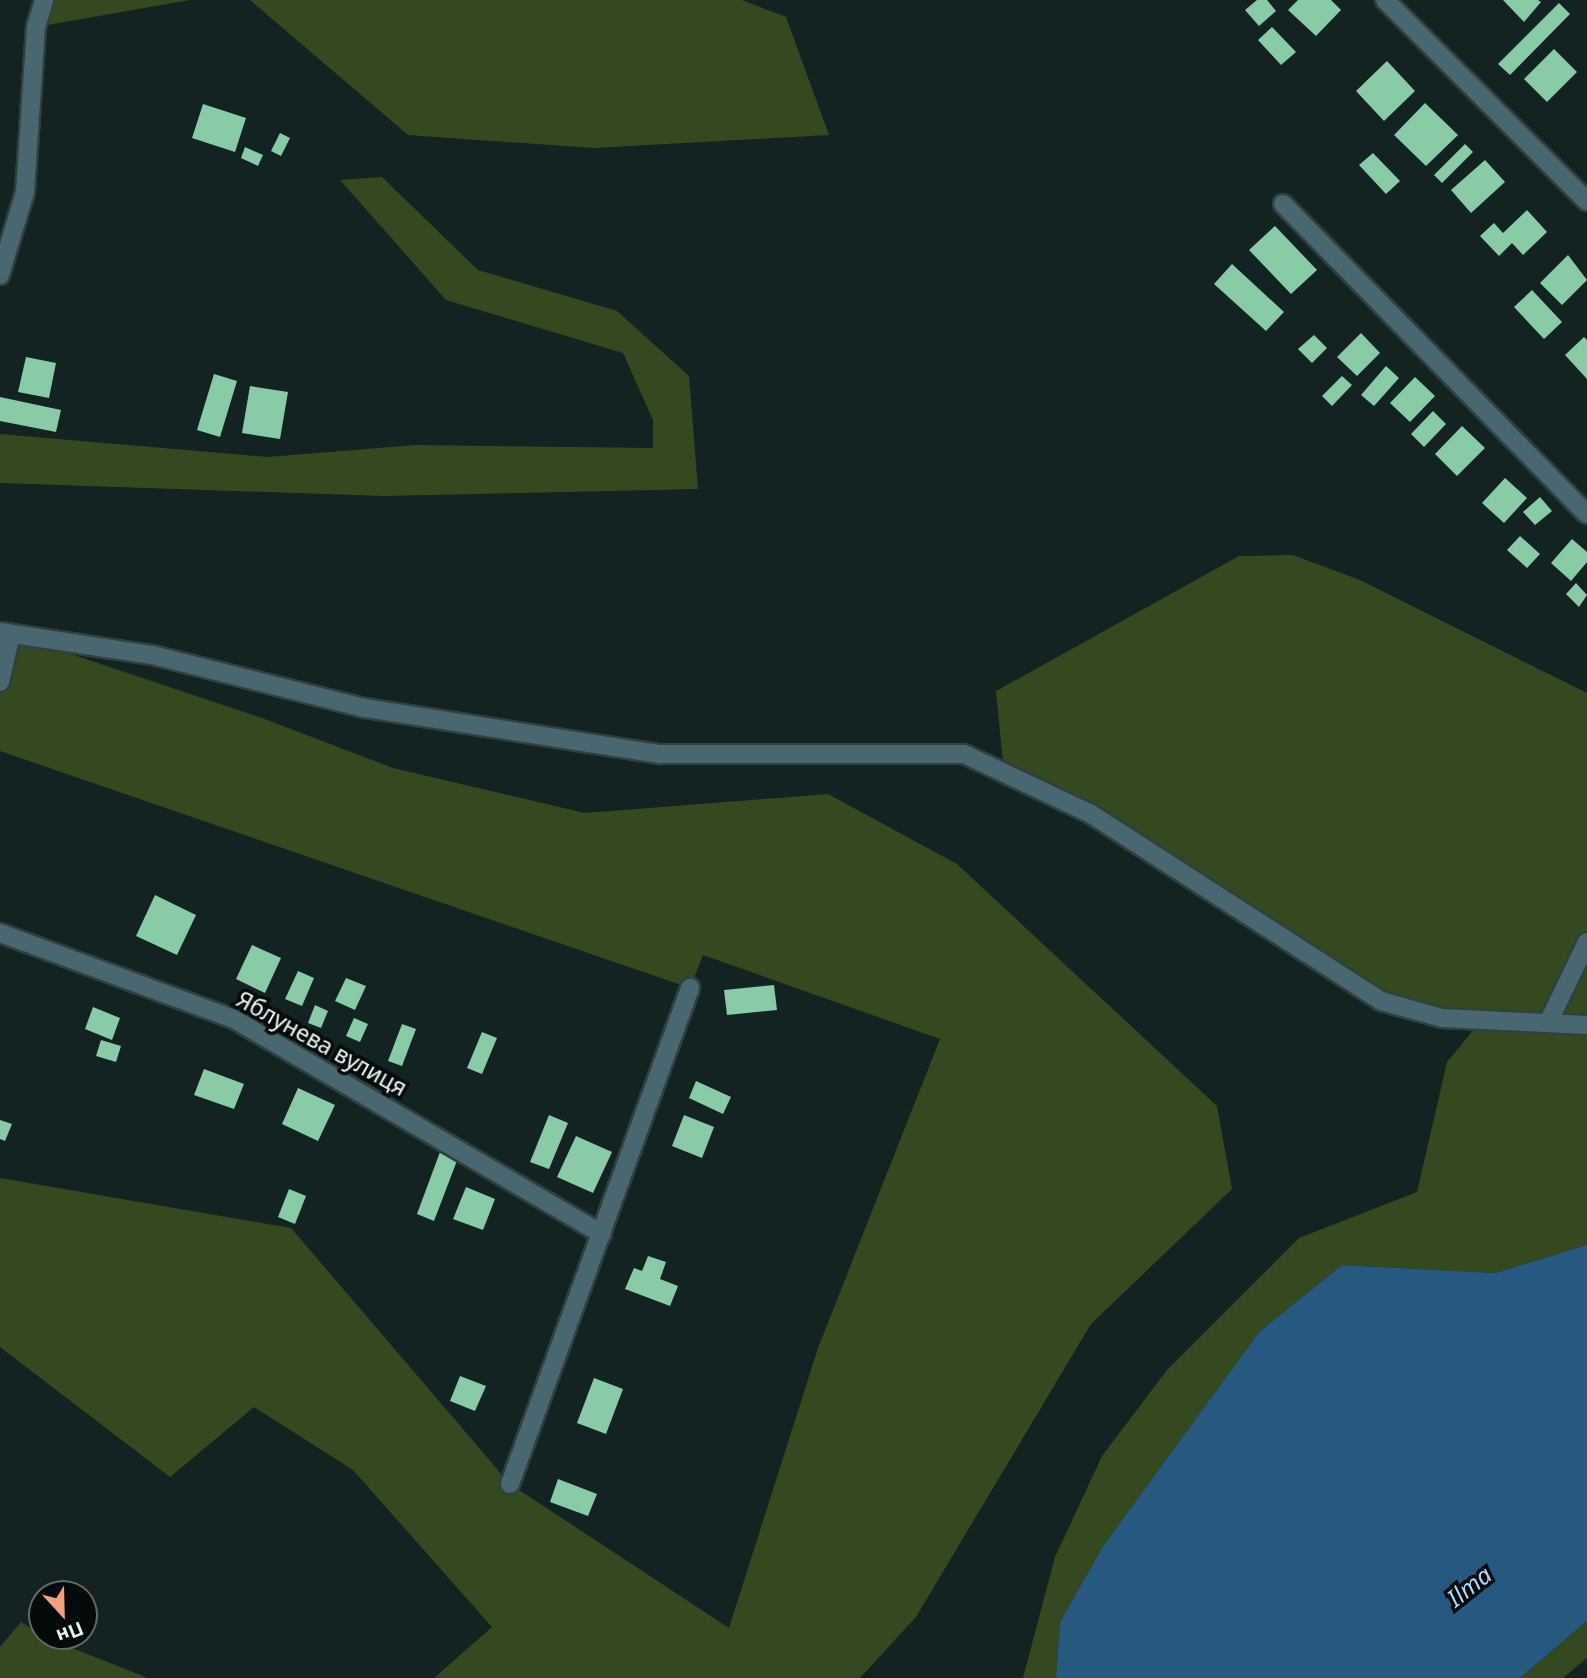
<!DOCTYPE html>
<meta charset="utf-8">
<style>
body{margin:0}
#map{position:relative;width:1587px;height:1678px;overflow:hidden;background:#122322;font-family:"Noto Sans",sans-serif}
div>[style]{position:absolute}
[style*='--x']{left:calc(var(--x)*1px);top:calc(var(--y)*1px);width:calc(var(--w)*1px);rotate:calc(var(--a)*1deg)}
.green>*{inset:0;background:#354920}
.water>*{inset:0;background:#265880}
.building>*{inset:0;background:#89cba7}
.roads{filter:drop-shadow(2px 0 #30403f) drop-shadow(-2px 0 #30403f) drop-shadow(0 2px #30403f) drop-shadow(0 -2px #30403f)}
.minor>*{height:18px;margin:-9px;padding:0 9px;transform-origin:9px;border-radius:9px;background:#486770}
span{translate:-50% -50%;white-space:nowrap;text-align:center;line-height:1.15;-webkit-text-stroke:7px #050b0a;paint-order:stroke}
.street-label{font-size:23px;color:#ebf5f4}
.water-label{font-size:24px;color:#aed9fe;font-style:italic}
.north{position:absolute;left:28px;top:1580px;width:70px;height:70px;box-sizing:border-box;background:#050b0a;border:2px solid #616968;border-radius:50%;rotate:158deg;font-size:19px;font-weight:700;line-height:28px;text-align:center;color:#ebf5f4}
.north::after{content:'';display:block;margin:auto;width:24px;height:32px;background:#f1a17c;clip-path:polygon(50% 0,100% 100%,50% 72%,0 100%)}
</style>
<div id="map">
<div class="green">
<div style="clip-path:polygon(50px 0,190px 0,36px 27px)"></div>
<div style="clip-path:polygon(250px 0,742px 0,786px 17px,829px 135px,594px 148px,408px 135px)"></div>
<div style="clip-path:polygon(382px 177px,478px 270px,617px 311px,689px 376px,698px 489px,383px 496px,0 483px,0 434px,268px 457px,415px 445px,653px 448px,653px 420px,623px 353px,446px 300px,340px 180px)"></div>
<div style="clip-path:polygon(1293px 555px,1360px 580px,1587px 693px,1587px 1245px,1495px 1273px,1342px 1265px,1259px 1332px,1103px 1546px,1060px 1622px,1056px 1678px,1023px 1678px,1055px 1557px,1102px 1456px,1167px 1370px,1299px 1238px,1417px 1192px,1447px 1062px,1481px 1021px,1381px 1001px,1004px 773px,996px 691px,1239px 556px)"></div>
<div style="clip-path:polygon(11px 634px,262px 718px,393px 768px,585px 813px,828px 794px,957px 864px,1217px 1106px,1232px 1189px,1091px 1324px,916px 1617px,860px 1678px,434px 1678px,492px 1627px,353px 1470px,254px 1407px,170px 1477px,0 1347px,0 1178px,291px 1228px,510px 1484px,729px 1628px,818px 1348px,940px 1039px,703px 955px,690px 988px,0 751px,0 679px)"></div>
<div style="clip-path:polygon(1587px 1621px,1587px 1658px,1563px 1678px,1520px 1678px)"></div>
<div style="clip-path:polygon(21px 1622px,42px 1636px,148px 1678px,0 1678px,0 1647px)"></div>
</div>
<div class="water">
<div style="clip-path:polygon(1587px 1245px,1587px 1621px,1520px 1678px,1056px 1678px,1060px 1622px,1103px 1546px,1259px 1332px,1342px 1265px,1495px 1273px)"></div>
</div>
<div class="building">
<div style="clip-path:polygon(1257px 0,1267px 0,1276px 11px,1259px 26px,1245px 10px)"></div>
<div style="clip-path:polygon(1298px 0,1331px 0,1341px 10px,1316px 36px,1288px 10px)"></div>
<div style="clip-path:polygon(1503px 0,1538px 0,1541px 2px,1524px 22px)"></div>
<div style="clip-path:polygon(1559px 3px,1570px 14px,1510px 75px,1498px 64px)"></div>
<div style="clip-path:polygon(1272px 27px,1296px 52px,1281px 65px,1258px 40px)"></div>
<div style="clip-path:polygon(1554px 49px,1577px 72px,1547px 102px,1524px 79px)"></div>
<div style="clip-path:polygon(1387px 61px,1415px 91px,1384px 121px,1356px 91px)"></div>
<div style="clip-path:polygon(1425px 103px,1458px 135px,1426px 166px,1394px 135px)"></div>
<div style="clip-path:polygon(203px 104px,246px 118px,235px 152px,192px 138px)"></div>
<div style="clip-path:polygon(280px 133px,290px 138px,281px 156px,271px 151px)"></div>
<div style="clip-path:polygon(1465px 144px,1473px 152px,1442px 183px,1434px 175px)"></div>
<div style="clip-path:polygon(245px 147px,263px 155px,258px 166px,241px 158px)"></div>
<div style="clip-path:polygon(1373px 153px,1400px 181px,1386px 194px,1359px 165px)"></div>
<div style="clip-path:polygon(1485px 160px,1505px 182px,1471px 213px,1451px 190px)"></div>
<div style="clip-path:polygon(1527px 210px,1547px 232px,1523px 255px,1512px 243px,1499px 256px,1480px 236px,1494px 223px,1503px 233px)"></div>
<div style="clip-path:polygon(1275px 226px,1317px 270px,1291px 294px,1249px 250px)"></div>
<div style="clip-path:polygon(1568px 255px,1587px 280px,1562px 305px,1540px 283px)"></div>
<div style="clip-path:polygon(1232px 264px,1284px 312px,1266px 331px,1214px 284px)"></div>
<div style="clip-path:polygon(1532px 290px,1562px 322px,1544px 339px,1514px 307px)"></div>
<div style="clip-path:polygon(1361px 333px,1380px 353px,1357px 376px,1337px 357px)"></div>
<div style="clip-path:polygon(1314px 335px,1327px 348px,1312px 363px,1298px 349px)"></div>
<div style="clip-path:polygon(1584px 337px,1587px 340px,1587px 379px,1565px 355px)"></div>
<div style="clip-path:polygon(26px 357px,56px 363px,49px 398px,18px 392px)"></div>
<div style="clip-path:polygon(1386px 366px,1399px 378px,1374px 406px,1361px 395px)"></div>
<div style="clip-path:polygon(214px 374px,237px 381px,220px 437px,197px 430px)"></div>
<div style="clip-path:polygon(1342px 376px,1352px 385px,1332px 406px,1322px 396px)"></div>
<div style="clip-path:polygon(1415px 377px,1435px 396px,1410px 422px,1390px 403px)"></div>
<div style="clip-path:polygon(250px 386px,288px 392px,280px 439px,242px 433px)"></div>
<div style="clip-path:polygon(0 397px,61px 410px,56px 432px,0 421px)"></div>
<div style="clip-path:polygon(1433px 411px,1446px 424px,1424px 447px,1411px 434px)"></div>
<div style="clip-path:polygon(1462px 426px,1485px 448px,1457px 476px,1435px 454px)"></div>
<div style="clip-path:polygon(1505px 478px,1527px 498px,1504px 523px,1482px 503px)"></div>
<div style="clip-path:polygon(1540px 497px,1552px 511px,1535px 525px,1523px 512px)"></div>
<div style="clip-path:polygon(1520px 536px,1540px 554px,1527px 568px,1507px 550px)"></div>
<div style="clip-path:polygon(1572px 539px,1587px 552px,1587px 562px,1571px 581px,1551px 563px)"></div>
<div style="clip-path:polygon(1576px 583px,1587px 595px,1579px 607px,1566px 594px)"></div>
<div style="clip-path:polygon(155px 895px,196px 915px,177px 955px,136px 936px)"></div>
<div style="clip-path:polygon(252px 945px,281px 958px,265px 993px,236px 979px)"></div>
<div style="clip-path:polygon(298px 971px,314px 978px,302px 1006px,285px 999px)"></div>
<div style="clip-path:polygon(346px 978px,366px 986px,355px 1010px,335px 1001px)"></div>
<div style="clip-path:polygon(774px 985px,777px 1010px,727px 1015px,724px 990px)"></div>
<div style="clip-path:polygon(315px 1005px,328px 1011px,321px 1028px,308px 1023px)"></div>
<div style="clip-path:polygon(93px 1007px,120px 1018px,112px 1040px,85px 1029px)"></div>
<div style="clip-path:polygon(354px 1018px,368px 1024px,360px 1042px,346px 1036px)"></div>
<div style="clip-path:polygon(402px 1024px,416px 1029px,402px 1066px,388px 1061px)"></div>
<div style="clip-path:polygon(482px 1032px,497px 1038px,482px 1074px,467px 1068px)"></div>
<div style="clip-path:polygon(101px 1040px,121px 1046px,116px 1062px,96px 1056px)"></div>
<div style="clip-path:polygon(204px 1069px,244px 1084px,234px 1109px,194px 1095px)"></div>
<div style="clip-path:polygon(696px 1081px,731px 1097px,723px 1114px,689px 1098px)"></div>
<div style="clip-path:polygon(298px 1088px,335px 1105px,318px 1141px,282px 1124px)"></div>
<div style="clip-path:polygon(549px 1115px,568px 1123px,549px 1169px,530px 1162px)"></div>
<div style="clip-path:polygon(684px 1115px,714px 1127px,702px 1158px,672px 1146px)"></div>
<div style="clip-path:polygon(0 1120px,12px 1124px,5px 1141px,0 1139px)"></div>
<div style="clip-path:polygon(576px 1136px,612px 1152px,593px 1193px,557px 1177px)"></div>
<div style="clip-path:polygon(440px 1152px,458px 1158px,434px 1221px,417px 1214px)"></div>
<div style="clip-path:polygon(466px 1187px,495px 1199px,483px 1230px,453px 1219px)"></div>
<div style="clip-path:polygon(289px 1189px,306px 1196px,295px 1224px,278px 1217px)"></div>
<div style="clip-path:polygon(648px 1256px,666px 1262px,660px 1279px,678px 1286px,670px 1306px,625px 1289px,634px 1268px,642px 1271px)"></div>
<div style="clip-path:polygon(460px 1376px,486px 1386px,475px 1411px,450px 1401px)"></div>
<div style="clip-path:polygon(594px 1378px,623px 1389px,606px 1434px,577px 1423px)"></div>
<div style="clip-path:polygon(558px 1479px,597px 1494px,588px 1516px,550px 1502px)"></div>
</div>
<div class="roads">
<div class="minor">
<div style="--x:1385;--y:0;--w:285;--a:44.9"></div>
<div style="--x:1283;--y:204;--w:434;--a:45.6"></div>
<div style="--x:0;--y:275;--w:87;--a:-73.2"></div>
<div style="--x:25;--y:192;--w:165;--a:-86.2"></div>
<div style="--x:36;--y:27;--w:28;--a:-73"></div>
<div style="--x:0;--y:632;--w:154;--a:8.6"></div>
<div style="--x:152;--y:655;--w:219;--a:14"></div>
<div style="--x:365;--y:708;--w:299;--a:8.9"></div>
<div style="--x:660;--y:754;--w:304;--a:0"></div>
<div style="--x:964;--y:754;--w:140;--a:25.3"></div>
<div style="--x:1091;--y:814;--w:345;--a:32.8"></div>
<div style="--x:1381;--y:1001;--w:63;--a:15.6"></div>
<div style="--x:1442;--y:1018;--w:145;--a:2.8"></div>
<div style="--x:0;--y:682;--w:49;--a:-77.1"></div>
<div style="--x:0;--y:933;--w:249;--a:20.2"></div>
<div style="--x:234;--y:1019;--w:426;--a:30.3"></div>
<div style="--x:1548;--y:1023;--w:90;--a:-64.3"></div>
<div style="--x:510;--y:1484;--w:528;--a:-70.05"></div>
</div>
</div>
<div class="street-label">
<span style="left:322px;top:1043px;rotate:29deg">Яблунева вулиця</span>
</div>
<div class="water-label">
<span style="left:1469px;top:1586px;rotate:-38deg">Ilma</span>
</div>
<div class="north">Пн</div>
</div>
